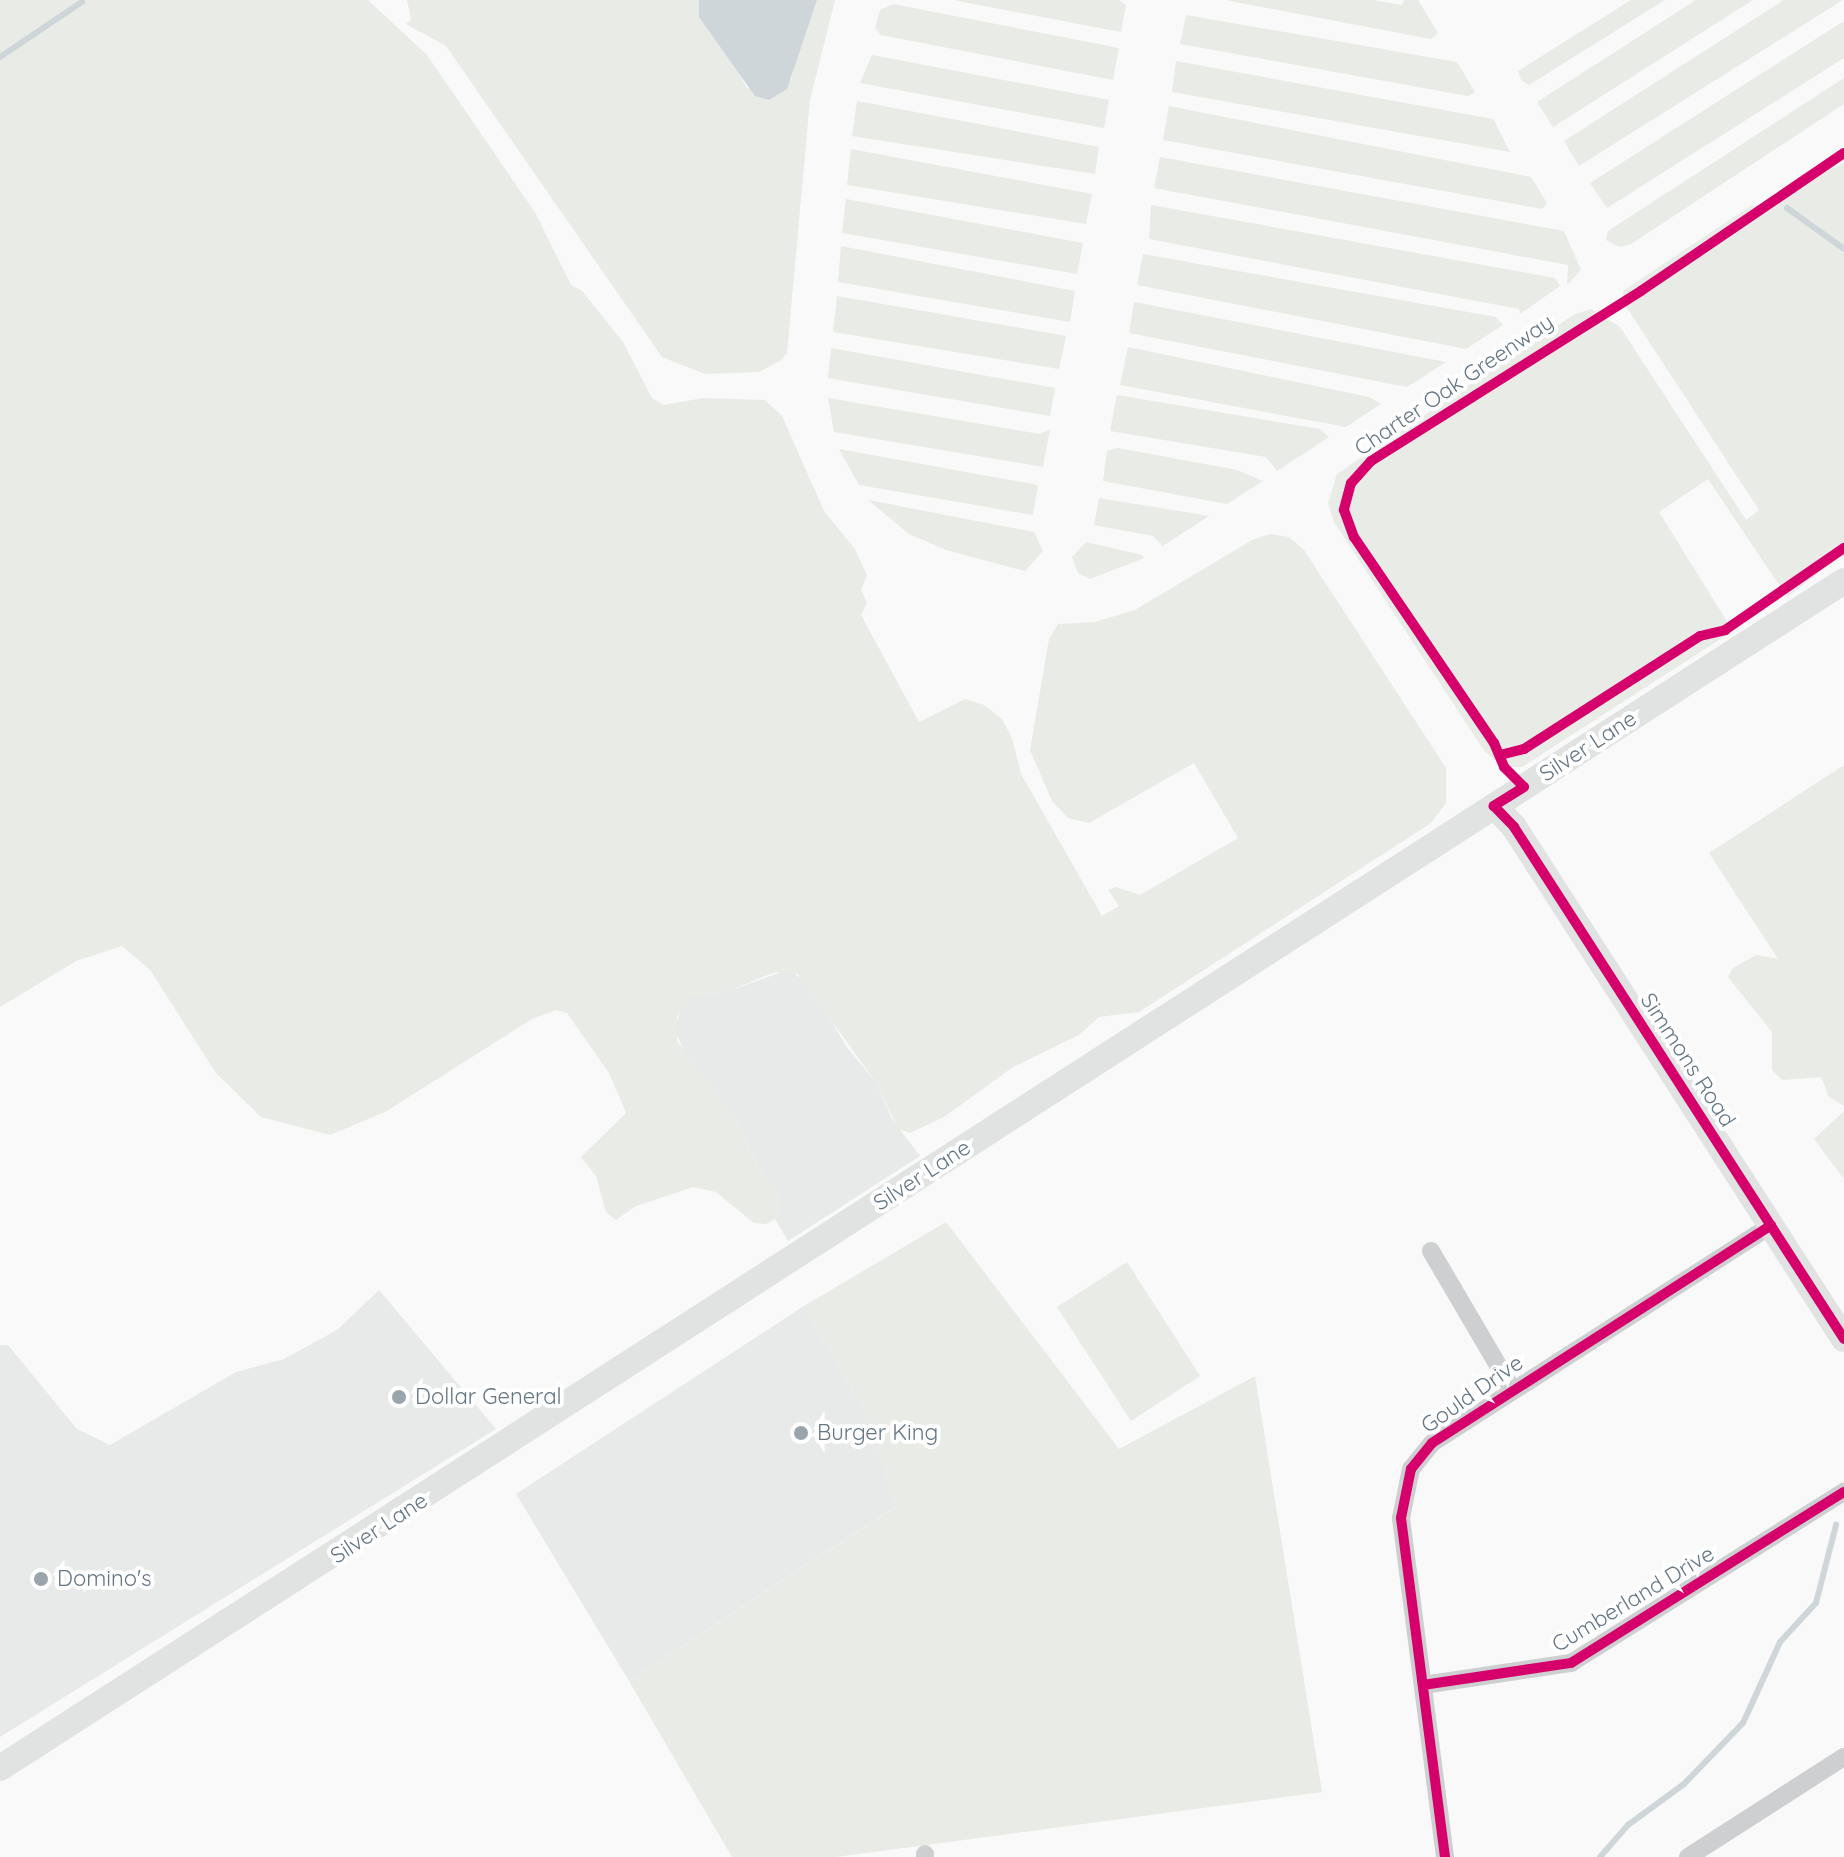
<!DOCTYPE html>
<style>
body{margin:0}
#map{position:relative;width:1844px;height:1857px;overflow:hidden;background:#f9f9f9;font-family:Quicksand,sans-serif}
div>[style]{position:absolute}
[style*='--x']{left:calc(var(--x)*1px);top:calc(var(--y)*1px);width:calc(var(--w)*1px);rotate:calc(var(--a)*1deg)}
.built>*{inset:0;background:#e8e9e9}
.green>*{inset:0;background:#e8ebe6}
.water>*{inset:0;background:#ced6d9}
.stream>*{height:6px;margin:-3px;padding:0 3px;transform-origin:3px;border-radius:3px;background:#ced6d9}
.street>*{height:18px;margin:-9px;padding:0 9px;transform-origin:9px;border-radius:9px;background:#cecfd0}
.secondary>*{height:26px;margin:-13px;padding:0 13px;transform-origin:13px;border-radius:13px;background:#e1e2e2}
.cycleway>*{height:10px;margin:-5px;padding:0 5px;transform-origin:5px;border-radius:5px;background:#d6006c}
.dots>*{width:22px;height:22px;translate:-50% -50%;box-sizing:border-box;border:4px solid #fff;border-radius:50%}
span{translate:-50% -50%;white-space:nowrap;text-align:center;line-height:1.15;-webkit-text-stroke:8px #fff;paint-order:stroke}
.street-label{font-size:22px;color:#657683}
.poi-label{font-size:22px;color:#657683}
.left{translate:0 -50%;text-align:left}
</style>
<div id="map">
<div class="built">
<div style="clip-path:polygon(787px 970px,809px 982px,846px 1046px,877px 1084px,892px 1119px,920px 1156px,788px 1241px,775px 1219px,778px 1194px,762px 1174px,733px 1115px,690px 1063px,674px 1029px,683px 1004px,692px 996px,729px 991px)"></div>
<div style="clip-path:polygon(379px 1290px,496px 1429px,0 1737px,0 1345px,8px 1345px,77px 1429px,110px 1445px,236px 1372px,284px 1359px,337px 1330px)"></div>
<div style="clip-path:polygon(804px 1306px,864px 1410px,896px 1506px,629px 1681px,516px 1494px)"></div>
</div>
<div class="green">
<div style="clip-path:polygon(0 0,368px 0,427px 55px,536px 214px,571px 285px,582px 291px,623px 342px,652px 398px,664px 405px,703px 398px,765px 400px,782px 416px,824px 511px,855px 549px,867px 575px,861px 590px,867px 603px,861px 615px,919px 722px,965px 699px,984px 705px,1002px 719px,1012px 738px,1021px 774px,1102px 916px,1119px 906px,1108px 890px,1116px 887px,1140px 895px,1238px 838px,1194px 763px,1089px 823px,1068px 818px,1052px 801px,1030px 750px,1049px 639px,1058px 624px,1095px 622px,1135px 610px,1252px 540px,1270px 534px,1289px 537px,1304px 550px,1446px 768px,1446px 803px,1431px 823px,1139px 1012px,1099px 1017px,1079px 1035px,1013px 1067px,944px 1117px,910px 1133px,898px 1129px,877px 1084px,798px 974px,775px 972px,729px 991px,692px 996px,677px 1016px,677px 1041px,733px 1115px,762px 1174px,778px 1194px,782px 1207px,777px 1218px,766px 1224px,754px 1223px,716px 1192px,693px 1187px,636px 1206px,616px 1220px,606px 1212px,596px 1176px,581px 1157px,626px 1113px,609px 1073px,567px 1013px,556px 1010px,532px 1019px,385px 1112px,330px 1135px,261px 1117px,216px 1073px,150px 970px,122px 946px,76px 961px,0 1007px)"></div>
<div style="clip-path:polygon(407px 0,699px 0,747px 88px,791px 80px,801px 34px,817px 0,835px 0,810px 100px,787px 353px,781px 360px,759px 372px,705px 374px,662px 357px,446px 46px,406px 24px,411px 19px)"></div>
<div style="clip-path:polygon(953px 0,1119px 0,1126px 5px,1121px 32px)"></div>
<div style="clip-path:polygon(1225px 0,1373px 0,1402px 5px,1404px 0,1418px 0,1438px 33px,1431px 39px)"></div>
<div style="clip-path:polygon(1631px 0,1665px 0,1529px 85px,1521px 80px,1518px 71px)"></div>
<div style="clip-path:polygon(1696px 0,1753px 0,1553px 127px,1537px 102px)"></div>
<div style="clip-path:polygon(1784px 0,1843px 0,1579px 166px,1564px 141px)"></div>
<div style="clip-path:polygon(893px 4px,1119px 48px,1113px 80px,881px 35px,875px 28px,880px 10px)"></div>
<div style="clip-path:polygon(1186px 15px,1457px 62px,1475px 92px,1468px 96px,1180px 44px)"></div>
<div style="clip-path:polygon(1844px 21px,1844px 58px,1607px 208px,1590px 183px)"></div>
<div style="clip-path:polygon(872px 55px,1109px 100px,1104px 128px,860px 83px)"></div>
<div style="clip-path:polygon(1176px 61px,1493px 119px,1510px 152px,1172px 92px)"></div>
<div style="clip-path:polygon(1844px 78px,1844px 104px,1631px 244px,1620px 247px,1606px 240px,1608px 231px)"></div>
<div style="clip-path:polygon(857px 101px,1099px 147px,1095px 174px,852px 136px)"></div>
<div style="clip-path:polygon(1169px 106px,1531px 177px,1547px 203px,1542px 209px,1163px 140px)"></div>
<div style="clip-path:polygon(851px 149px,1092px 194px,1086px 224px,847px 185px)"></div>
<div style="clip-path:polygon(1160px 157px,1564px 231px,1581px 270px,1567px 285px,1568px 265px,1154px 188px)"></div>
<div style="clip-path:polygon(1844px 163px,1844px 554px,1787px 597px,1708px 479px,1659px 512px,1733px 631px,1522px 767px,1504px 767px,1485px 752px,1334px 522px,1328px 503px,1337px 474px,1573px 315px,1591px 309px,1620px 327px,1746px 520px,1759px 510px,1625px 305px,1623px 291px,1752px 205px,1762px 212px,1801px 184px)"></div>
<div style="clip-path:polygon(846px 199px,1083px 243px,1077px 274px,842px 233px)"></div>
<div style="clip-path:polygon(1151px 205px,1555px 278px,1560px 286px,1520px 314px,1519px 309px,1149px 239px)"></div>
<div style="clip-path:polygon(841px 246px,1075px 291px,1070px 322px,838px 282px)"></div>
<div style="clip-path:polygon(1143px 254px,1496px 317px,1503px 325px,1466px 349px,1137px 285px)"></div>
<div style="clip-path:polygon(837px 296px,1066px 336px,1059px 369px,833px 332px)"></div>
<div style="clip-path:polygon(1134px 302px,1446px 362px,1407px 387px,1129px 333px)"></div>
<div style="clip-path:polygon(1128px 347px,1369px 397px,1381px 404px,1346px 427px,1120px 385px)"></div>
<div style="clip-path:polygon(831px 348px,1055px 388px,1050px 416px,828px 378px)"></div>
<div style="clip-path:polygon(1117px 395px,1320px 429px,1329px 437px,1277px 471px,1266px 457px,1110px 431px)"></div>
<div style="clip-path:polygon(828px 398px,1040px 434px,1050px 429px,1043px 467px,834px 432px)"></div>
<div style="clip-path:polygon(1118px 448px,1237px 470px,1263px 481px,1227px 504px,1103px 481px,1107px 451px)"></div>
<div style="clip-path:polygon(839px 449px,1038px 485px,1033px 515px,859px 485px)"></div>
<div style="clip-path:polygon(1099px 498px,1209px 516px,1163px 546px,1153px 536px,1094px 525px)"></div>
<div style="clip-path:polygon(868px 500px,1034px 532px,1043px 551px,1025px 571px,946px 550px,909px 534px)"></div>
<div style="clip-path:polygon(1086px 542px,1142px 555px,1144px 558px,1090px 579px,1078px 573px,1072px 557px)"></div>
<div style="clip-path:polygon(1844px 765px,1844px 1106px,1829px 1097px,1821px 1077px,1782px 1080px,1772px 1070px,1772px 1032px,1728px 977px,1733px 968px,1756px 955px,1778px 959px,1709px 853px)"></div>
<div style="clip-path:polygon(1844px 1111px,1844px 1179px,1814px 1139px)"></div>
<div style="clip-path:polygon(946px 1222px,1119px 1449px,1255px 1376px,1322px 1792px,836px 1857px,732px 1857px,629px 1681px,895px 1507px,864px 1410px,804px 1306px)"></div>
<div style="clip-path:polygon(1127px 1262px,1200px 1376px,1131px 1421px,1057px 1307px)"></div>
</div>
<div class="water">
<div style="clip-path:polygon(699px 0,817px 0,787px 89px,769px 100px,755px 96px,699px 17px)"></div>
</div>
<div class="stream">
<div style="--x:0;--y:57;--w:99;--a:-33.9"></div>
<div style="--x:1787;--y:208;--w:70;--a:35.7"></div>
<div style="--x:1600;--y:1857;--w:43;--a:-48.8"></div>
<div style="--x:1628;--y:1825;--w:69;--a:-36.2"></div>
<div style="--x:1684;--y:1784;--w:85;--a:-46"></div>
<div style="--x:1743;--y:1723;--w:89;--a:-65.4"></div>
<div style="--x:1780;--y:1642;--w:53;--a:-47.3"></div>
<div style="--x:1816;--y:1603;--w:81;--a:-75.6"></div>
</div>
<div class="street">
<div style="--x:1431;--y:1251;--w:160;--a:59.6"></div>
<div style="--x:1423;--y:1685;--w:150;--a:-8.5"></div>
<div style="--x:1571;--y:1663;--w:322;--a:-32.1"></div>
<div style="--x:925;--y:1854;--w:3;--a:90"></div>
<div style="--x:1445;--y:1857;--w:342;--a:-97.4"></div>
<div style="--x:1401;--y:1518;--w:50;--a:-78.5"></div>
<div style="--x:1411;--y:1469;--w:33;--a:-51"></div>
<div style="--x:1432;--y:1443;--w:403;--a:-32.7"></div>
<div style="--x:1688;--y:1857;--w:185;--a:-32.7"></div>
</div>
<div class="secondary">
<div style="--x:1494;--y:806;--w:29;--a:46"></div>
<div style="--x:1514;--y:827;--w:609;--a:57.2"></div>
<div style="--x:0;--y:1768;--w:2193;--a:-32.77"></div>
</div>
<div class="cycleway">
<div style="--x:1844;--y:153;--w:245;--a:145.8"></div>
<div style="--x:1641;--y:291;--w:319;--a:147.8"></div>
<div style="--x:1371;--y:461;--w:30;--a:132"></div>
<div style="--x:1351;--y:483;--w:28;--a:105"></div>
<div style="--x:1344;--y:510;--w:29;--a:70"></div>
<div style="--x:1354;--y:537;--w:249;--a:55.8"></div>
<div style="--x:1494;--y:743;--w:26;--a:67"></div>
<div style="--x:1504;--y:767;--w:28;--a:45"></div>
<div style="--x:1524;--y:787;--w:36;--a:148"></div>
<div style="--x:1494;--y:806;--w:29;--a:46"></div>
<div style="--x:1514;--y:827;--w:609;--a:57.2"></div>
<div style="--x:1500;--y:755;--w:25;--a:-14"></div>
<div style="--x:1524;--y:749;--w:209;--a:-32.7"></div>
<div style="--x:1700;--y:636;--w:26;--a:-13"></div>
<div style="--x:1725;--y:630;--w:145;--a:-34.6"></div>
<div style="--x:1423;--y:1685;--w:150;--a:-8.5"></div>
<div style="--x:1571;--y:1663;--w:322;--a:-32.1"></div>
<div style="--x:1445;--y:1857;--w:342;--a:-97.4"></div>
<div style="--x:1401;--y:1518;--w:50;--a:-78.5"></div>
<div style="--x:1411;--y:1469;--w:33;--a:-51"></div>
<div style="--x:1432;--y:1443;--w:403;--a:-32.7"></div>
</div>
<div class="dots">
<div style="left:399px;top:1397px;background:#99a4ac"></div>
<div style="left:801px;top:1433px;background:#99a4ac"></div>
<div style="left:41px;top:1579px;background:#99a4ac"></div>
</div>
<div class="street-label">
<span style="left:1454px;top:385px;rotate:-34deg">Charter Oak Greenway</span>
<span style="left:1588px;top:746px;rotate:-33deg">Silver Lane</span>
<span style="left:1688px;top:1060px;rotate:57deg">Simmons Road</span>
<span style="left:922px;top:1175px;rotate:-33deg">Silver Lane</span>
<span style="left:1472px;top:1394px;rotate:-35deg">Gould Drive</span>
<span style="left:379px;top:1528px;rotate:-33deg">Silver Lane</span>
<span style="left:1633px;top:1599px;rotate:-31deg">Cumberland Drive</span>
</div>
<div class="poi-label">
<span class="left" style="left:415px;top:1397px">Dollar General</span>
<span class="left" style="left:817px;top:1433px">Burger King</span>
<span class="left" style="left:57px;top:1579px">Domino's</span>
</div>
</div>
